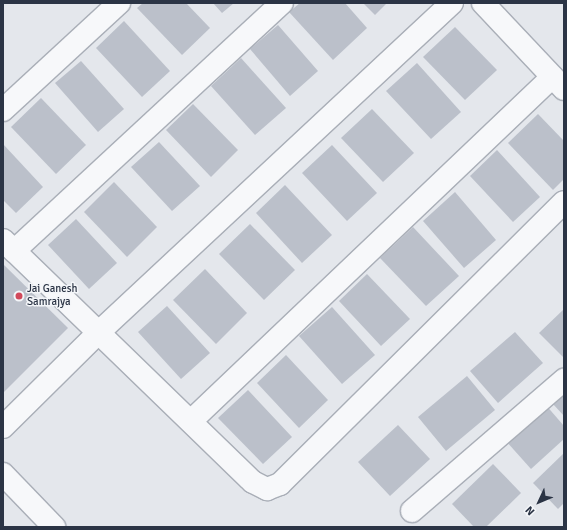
<!DOCTYPE html>
<style>
body{margin:0}
#map{position:relative;width:567px;height:530px;overflow:hidden;background:#e4e7ec;font-family:Signika,sans-serif}
div>[style]{position:absolute}
[style*='--x']{left:calc(var(--x)*1px);top:calc(var(--y)*1px);width:calc(var(--w)*1px);rotate:calc(var(--a)*1deg)}
.building>*{inset:0;background:#bbc0ca}
.roads{filter:drop-shadow(1px 0 #a9aeb7) drop-shadow(-1px 0 #a9aeb7) drop-shadow(0 1px #a9aeb7) drop-shadow(0 -1px #a9aeb7)}
.minor>*{height:22px;margin:-11px;padding:0 11px;transform-origin:11px;border-radius:11px;background:#f7f8fa}
.dots>*{width:11px;height:11px;translate:-50% -50%;box-sizing:border-box;border:2px solid #f4f6f9;border-radius:50%}
span{translate:-50% -50%;white-space:nowrap;text-align:center;line-height:1.15;-webkit-text-stroke:3px #f4f6f9;paint-order:stroke}
.poi-label{font-size:11px;color:#2b3445}
.left{translate:0 -50%;text-align:left}
.frame{position:absolute;inset:0;border:4px solid #2b3445;pointer-events:none}
.north{position:absolute;left:519px;top:482px;width:40px;height:40px;-webkit-text-stroke:3px #f4f6f9;paint-order:stroke;rotate:226deg;font-size:11px;font-weight:700;line-height:16px;text-align:center;color:#2b3445}
.north::after{content:'';display:block;margin:auto;width:14px;height:18px;background:#2b3445;clip-path:polygon(50% 0,100% 100%,50% 72%,0 100%)}
</style>
<div id="map">
<div class="building">
<div style="clip-path:polygon(143px 3px,186px 3px,210px 28px,182px 55px,137px 8px)"></div>
<div style="clip-path:polygon(213px 3px,234px 3px,222px 13px)"></div>
<div style="clip-path:polygon(300px 3px,345px 3px,367px 28px,333px 60px,289px 12px)"></div>
<div style="clip-path:polygon(363px 3px,387px 3px,375px 15px)"></div>
<div style="clip-path:polygon(124px 21px,170px 71px,142px 97px,96px 48px)"></div>
<div style="clip-path:polygon(278px 25px,318px 71px,290px 96px,250px 49px)"></div>
<div style="clip-path:polygon(455px 27px,497px 70px,465px 100px,423px 57px)"></div>
<div style="clip-path:polygon(241px 58px,286px 108px,255px 135px,211px 86px)"></div>
<div style="clip-path:polygon(81px 61px,124px 109px,98px 132px,55px 83px)"></div>
<div style="clip-path:polygon(417px 63px,461px 112px,431px 139px,386px 91px)"></div>
<div style="clip-path:polygon(41px 98px,86px 145px,56px 174px,11px 127px)"></div>
<div style="clip-path:polygon(193px 104px,238px 150px,211px 177px,166px 130px)"></div>
<div style="clip-path:polygon(372px 109px,414px 153px,383px 182px,341px 138px)"></div>
<div style="clip-path:polygon(538px 114px,564px 141px,564px 179px,553px 190px,508px 143px)"></div>
<div style="clip-path:polygon(159px 142px,200px 186px,172px 211px,131px 167px)"></div>
<div style="clip-path:polygon(3px 144px,43px 187px,16px 213px,3px 200px)"></div>
<div style="clip-path:polygon(332px 145px,377px 193px,347px 221px,302px 173px)"></div>
<div style="clip-path:polygon(497px 150px,540px 197px,513px 222px,470px 176px)"></div>
<div style="clip-path:polygon(114px 182px,157px 227px,127px 257px,84px 212px)"></div>
<div style="clip-path:polygon(285px 185px,332px 235px,302px 263px,256px 213px)"></div>
<div style="clip-path:polygon(455px 192px,496px 240px,464px 268px,423px 221px)"></div>
<div style="clip-path:polygon(76px 219px,117px 263px,89px 289px,48px 245px)"></div>
<div style="clip-path:polygon(250px 224px,295px 270px,264px 300px,219px 254px)"></div>
<div style="clip-path:polygon(413px 227px,459px 276px,426px 306px,380px 258px)"></div>
<div style="clip-path:polygon(3px 264px,68px 328px,3px 393px)"></div>
<div style="clip-path:polygon(205px 269px,247px 313px,216px 344px,173px 300px)"></div>
<div style="clip-path:polygon(367px 274px,410px 319px,381px 346px,339px 301px)"></div>
<div style="clip-path:polygon(167px 306px,210px 353px,181px 379px,138px 332px)"></div>
<div style="clip-path:polygon(332px 307px,375px 355px,342px 384px,299px 336px)"></div>
<div style="clip-path:polygon(564px 309px,564px 358px,539px 333px)"></div>
<div style="clip-path:polygon(515px 332px,543px 363px,498px 403px,470px 371px)"></div>
<div style="clip-path:polygon(286px 355px,328px 400px,299px 428px,257px 383px)"></div>
<div style="clip-path:polygon(467px 376px,495px 410px,446px 451px,418px 417px)"></div>
<div style="clip-path:polygon(248px 390px,292px 437px,263px 464px,218px 418px)"></div>
<div style="clip-path:polygon(564px 394px,564px 416px,553px 404px)"></div>
<div style="clip-path:polygon(545px 404px,564px 426px,564px 439px,531px 469px,505px 440px)"></div>
<div style="clip-path:polygon(398px 425px,430px 459px,390px 496px,358px 462px)"></div>
<div style="clip-path:polygon(564px 453px,564px 503px,558px 509px,533px 483px)"></div>
<div style="clip-path:polygon(493px 464px,521px 493px,486px 527px,474px 527px,452px 504px)"></div>
</div>
<div class="roads">
<div class="minor">
<div style="--x:483;--y:3;--w:118;--a:46.7"></div>
<div style="--x:3;--y:110;--w:158;--a:-42.7"></div>
<div style="--x:3;--y:240;--w:348;--a:44.1"></div>
<div style="--x:253;--y:482;--w:16;--a:27"></div>
<div style="--x:267;--y:489;--w:14;--a:-21"></div>
<div style="--x:280;--y:484;--w:400;--a:-44.8"></div>
<div style="--x:14;--y:251;--w:365;--a:-42.8"></div>
<div style="--x:191;--y:421;--w:499;--a:-43.6"></div>
<div style="--x:3;--y:427;--w:134;--a:-44.7"></div>
<div style="--x:98;--y:333;--w:484;--a:-43"></div>
<div style="--x:3;--y:474;--w:74;--a:46.1"></div>
<div style="--x:412;--y:511;--w:201;--a:-40.8"></div>
</div>
</div>
<div class="dots">
<div style="left:19px;top:296px;background:#d1495b"></div>
</div>
<div class="poi-label">
<span class="left" style="left:27px;top:296px">Jai Ganesh<br>Samrajya</span>
</div>
<div class="frame"></div>
<div class="north">N</div>
</div>
